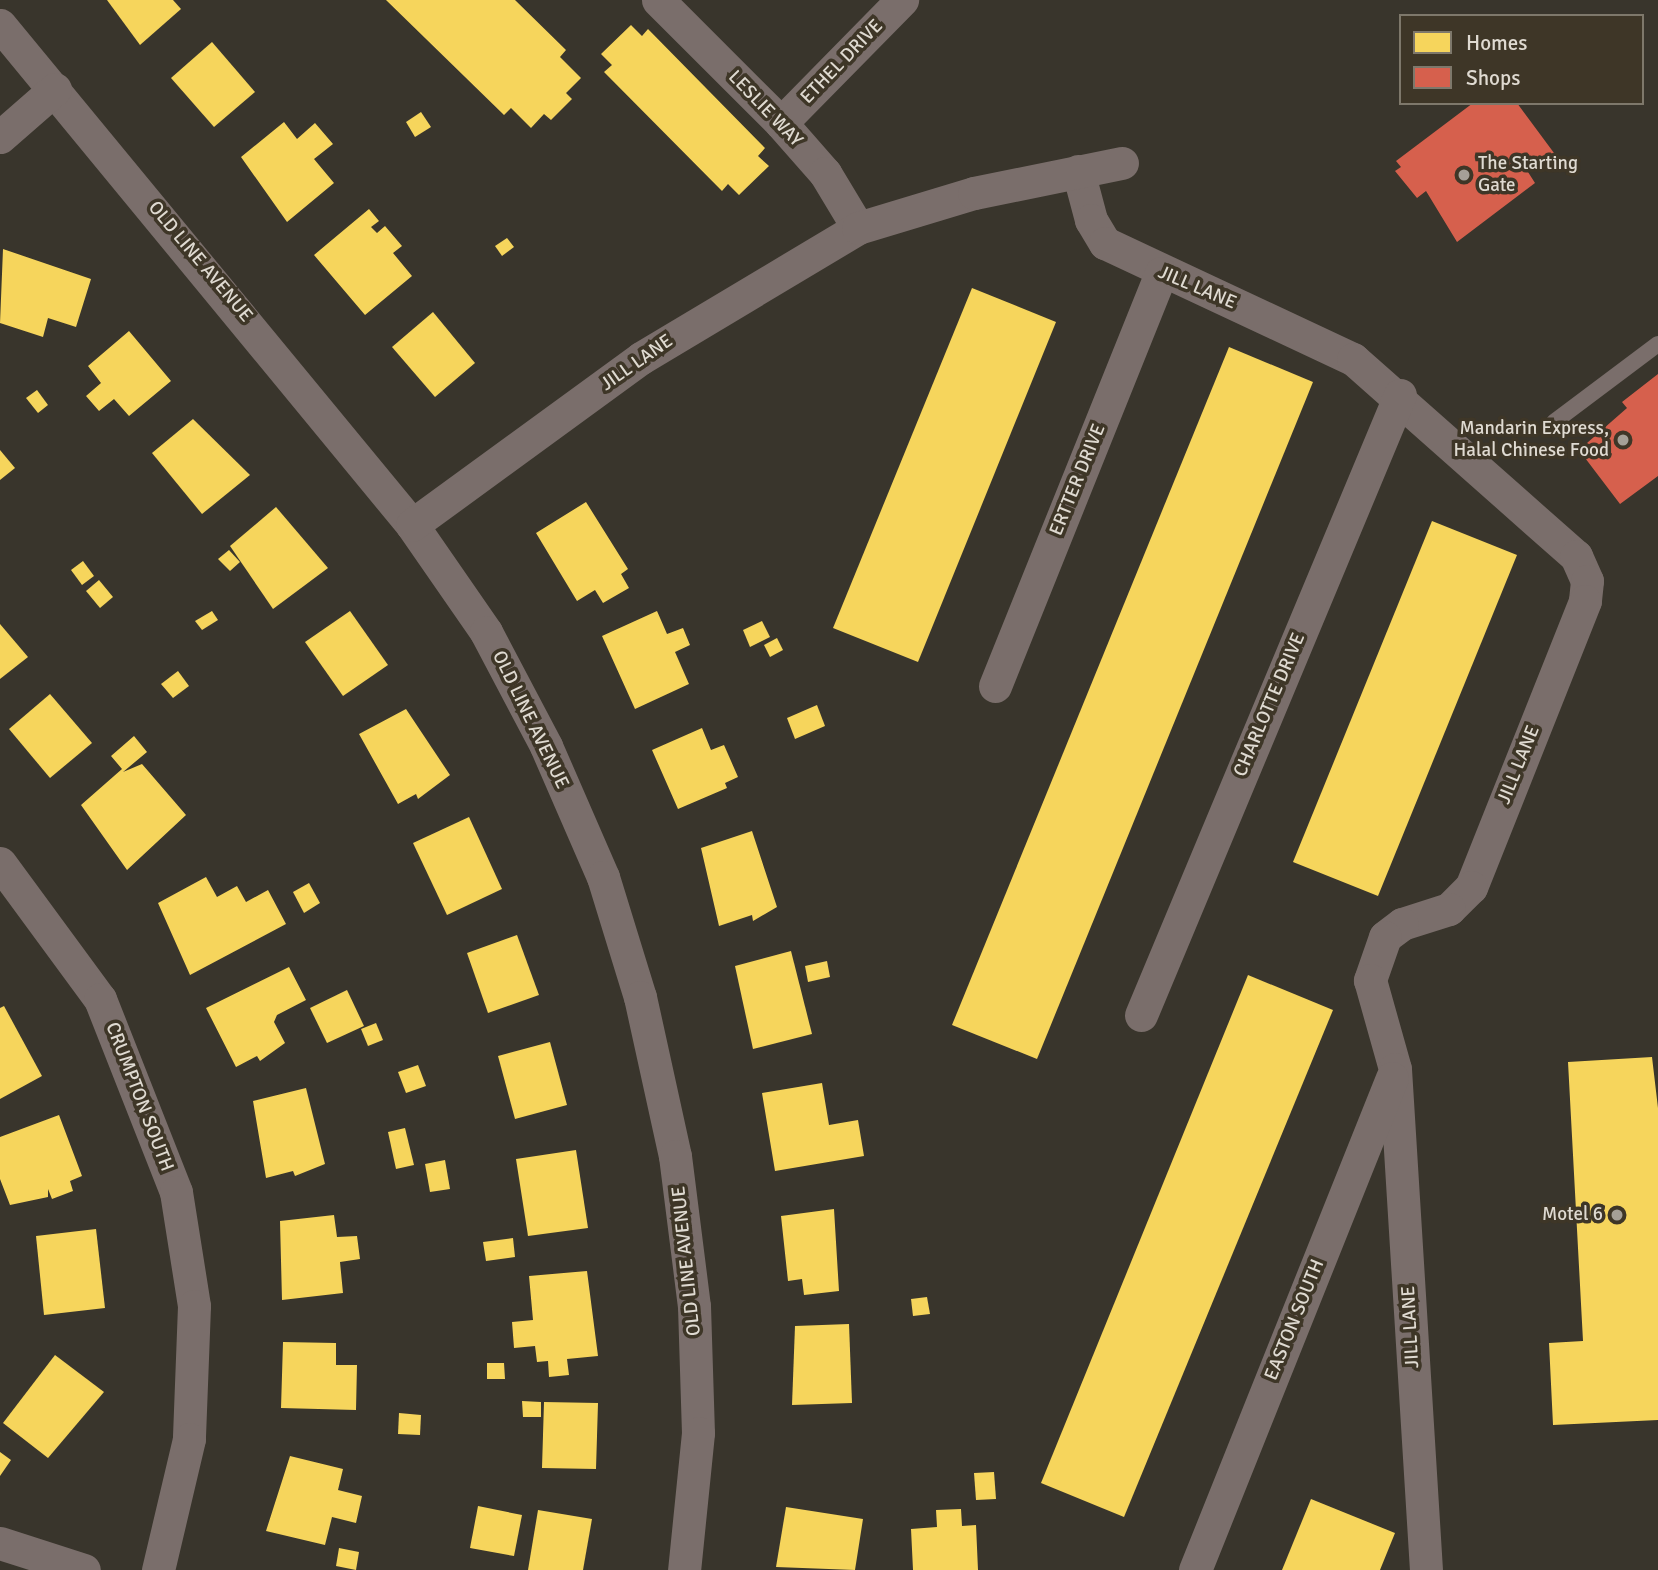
<!DOCTYPE html>
<style>
body{margin:0}
#map{position:relative;width:1658px;height:1570px;overflow:hidden;background:#39352c;font-family:Signika,sans-serif}
div>[style]{position:absolute}
[style*='--x']{left:calc(var(--x)*1px);top:calc(var(--y)*1px);width:calc(var(--w)*1px);rotate:calc(var(--a)*1deg)}
.homes>*{inset:0;background:#f6d55c}
.shops>*{inset:0;background:#d6604d}
.lane>*{height:16px;margin:-8px;padding:0 8px;transform-origin:8px;border-radius:8px;background:#7a6e6b}
.street>*{height:33px;margin:-16.5px;padding:0 16.5px;transform-origin:16.5px;border-radius:16.5px;background:#7a6e6b}
.dots>*{width:19px;height:19px;translate:-50% -50%;box-sizing:border-box;border:4px solid #3e3627;border-radius:50%}
span{translate:-50% -50%;white-space:nowrap;text-align:center;line-height:1.15;-webkit-text-stroke:7px #3e3627;paint-order:stroke}
.street-label{font-size:19px;color:#dfdad1}
.poi-label{font-size:19px;color:#dfdad1}
.left{translate:0 -50%;text-align:left}
.right{translate:-100% -50%;text-align:right}
.legend{position:absolute;left:1399px;top:14px;width:245px;height:91px;box-sizing:border-box;background:#3e3627;border:2px solid #7e786b;margin:0;padding:9px 12px;list-style:none;font-size:21px;color:#dfdad1}
.legend li{display:flex;align-items:center;gap:14px;height:35px}
.legend b{width:35px;border:2px solid #7e786b}
</style>
<div id="map">
<div class="homes">
<div style="clip-path:polygon(107px 0,173px 0,181px 9px,140px 45px)"></div>
<div style="clip-path:polygon(386px 0,515px 0,566px 50px,560px 57px,581px 78px,566px 93px,572px 99px,551px 120px,544px 114px,531px 128px,511px 108px,504px 115px)"></div>
<div style="clip-path:polygon(631px 25px,642px 36px,648px 29px,765px 148px,758px 156px,769px 166px,739px 195px,728px 184px,722px 191px,604px 72px,612px 65px,601px 54px)"></div>
<div style="clip-path:polygon(212px 42px,255px 92px,214px 127px,171px 78px)"></div>
<div style="clip-path:polygon(421px 112px,431px 127px,415px 137px,406px 122px)"></div>
<div style="clip-path:polygon(284px 122px,297px 139px,315px 123px,333px 144px,314px 159px,334px 183px,287px 222px,241px 157px)"></div>
<div style="clip-path:polygon(369px 209px,379px 221px,371px 227px,377px 233px,385px 226px,402px 246px,393px 253px,412px 276px,365px 315px,314px 255px)"></div>
<div style="clip-path:polygon(507px 238px,514px 247px,502px 256px,495px 246px)"></div>
<div style="clip-path:polygon(3px 249px,91px 279px,76px 327px,48px 318px,43px 337px,0 323px)"></div>
<div style="clip-path:polygon(972px 288px,1056px 322px,918px 662px,833px 628px)"></div>
<div style="clip-path:polygon(433px 312px,475px 363px,435px 397px,392px 347px)"></div>
<div style="clip-path:polygon(129px 331px,171px 381px,129px 416px,114px 399px,99px 411px,86px 396px,101px 383px,88px 366px)"></div>
<div style="clip-path:polygon(1229px 347px,1313px 382px,1037px 1059px,952px 1025px)"></div>
<div style="clip-path:polygon(37px 390px,48px 405px,38px 413px,26px 398px)"></div>
<div style="clip-path:polygon(193px 419px,250px 475px,202px 514px,152px 453px)"></div>
<div style="clip-path:polygon(0 450px,15px 468px,0 480px)"></div>
<div style="clip-path:polygon(586px 502px,628px 569px,621px 574px,629px 588px,603px 603px,595px 590px,577px 601px,536px 533px)"></div>
<div style="clip-path:polygon(276px 507px,328px 568px,273px 609px,230px 546px)"></div>
<div style="clip-path:polygon(1432px 521px,1517px 555px,1378px 896px,1293px 862px)"></div>
<div style="clip-path:polygon(229px 550px,240px 562px,230px 571px,218px 559px)"></div>
<div style="clip-path:polygon(83px 561px,94px 576px,82px 585px,71px 570px)"></div>
<div style="clip-path:polygon(99px 580px,113px 597px,100px 608px,86px 591px)"></div>
<div style="clip-path:polygon(212px 611px,218px 620px,202px 630px,195px 621px)"></div>
<div style="clip-path:polygon(350px 611px,388px 665px,343px 696px,305px 642px)"></div>
<div style="clip-path:polygon(657px 611px,667px 634px,683px 628px,690px 645px,675px 652px,689px 684px,635px 709px,602px 636px)"></div>
<div style="clip-path:polygon(762px 621px,770px 637px,750px 647px,743px 630px)"></div>
<div style="clip-path:polygon(0 624px,28px 657px,0 679px)"></div>
<div style="clip-path:polygon(777px 638px,783px 650px,770px 657px,764px 645px)"></div>
<div style="clip-path:polygon(178px 671px,189px 686px,173px 698px,161px 684px)"></div>
<div style="clip-path:polygon(50px 694px,92px 743px,50px 778px,9px 729px)"></div>
<div style="clip-path:polygon(817px 705px,825px 726px,795px 739px,787px 718px)"></div>
<div style="clip-path:polygon(406px 709px,450px 775px,418px 799px,416px 794px,398px 804px,359px 734px)"></div>
<div style="clip-path:polygon(702px 728px,711px 750px,724px 745px,738px 777px,725px 783px,727px 788px,678px 809px,652px 750px)"></div>
<div style="clip-path:polygon(134px 736px,147px 752px,123px 772px,142px 764px,186px 815px,127px 870px,81px 805px,122px 769px,111px 756px)"></div>
<div style="clip-path:polygon(469px 817px,502px 889px,447px 915px,413px 843px)"></div>
<div style="clip-path:polygon(752px 831px,777px 907px,753px 921px,752px 915px,719px 926px,701px 848px)"></div>
<div style="clip-path:polygon(206px 877px,217px 897px,237px 886px,246px 902px,268px 890px,286px 924px,190px 975px,158px 903px)"></div>
<div style="clip-path:polygon(309px 883px,320px 903px,304px 913px,293px 892px)"></div>
<div style="clip-path:polygon(517px 935px,539px 995px,488px 1013px,467px 953px)"></div>
<div style="clip-path:polygon(791px 951px,812px 1034px,753px 1049px,735px 966px)"></div>
<div style="clip-path:polygon(827px 961px,830px 977px,808px 982px,805px 966px)"></div>
<div style="clip-path:polygon(289px 967px,306px 1000px,277px 1015px,274px 1022px,285px 1043px,260px 1061px,257px 1056px,236px 1067px,206px 1008px)"></div>
<div style="clip-path:polygon(1248px 975px,1333px 1010px,1124px 1517px,1041px 1483px)"></div>
<div style="clip-path:polygon(347px 990px,364px 1026px,327px 1043px,310px 1008px)"></div>
<div style="clip-path:polygon(4px 1006px,42px 1076px,0 1099px,0 1008px)"></div>
<div style="clip-path:polygon(376px 1023px,383px 1040px,368px 1046px,361px 1029px)"></div>
<div style="clip-path:polygon(550px 1042px,567px 1105px,515px 1119px,498px 1056px)"></div>
<div style="clip-path:polygon(1652px 1057px,1658px 1108px,1658px 1420px,1553px 1425px,1549px 1343px,1583px 1341px,1568px 1062px)"></div>
<div style="clip-path:polygon(418px 1065px,426px 1086px,406px 1093px,398px 1072px)"></div>
<div style="clip-path:polygon(822px 1083px,829px 1125px,858px 1120px,864px 1156px,775px 1171px,762px 1093px)"></div>
<div style="clip-path:polygon(306px 1088px,325px 1164px,295px 1176px,293px 1171px,266px 1178px,253px 1101px)"></div>
<div style="clip-path:polygon(59px 1115px,82px 1176px,70px 1181px,73px 1191px,52px 1199px,48px 1189px,48px 1197px,10px 1205px,0 1179px,0 1137px)"></div>
<div style="clip-path:polygon(405px 1128px,414px 1165px,396px 1169px,388px 1132px)"></div>
<div style="clip-path:polygon(576px 1150px,588px 1228px,528px 1236px,516px 1159px)"></div>
<div style="clip-path:polygon(445px 1160px,450px 1189px,430px 1192px,425px 1164px)"></div>
<div style="clip-path:polygon(834px 1209px,839px 1291px,804px 1295px,802px 1279px,788px 1281px,781px 1216px)"></div>
<div style="clip-path:polygon(334px 1215px,337px 1237px,357px 1236px,360px 1259px,340px 1262px,343px 1293px,282px 1300px,280px 1221px)"></div>
<div style="clip-path:polygon(96px 1229px,105px 1308px,44px 1315px,36px 1236px)"></div>
<div style="clip-path:polygon(513px 1238px,515px 1257px,486px 1261px,483px 1242px)"></div>
<div style="clip-path:polygon(587px 1271px,598px 1356px,567px 1359px,569px 1375px,549px 1377px,548px 1361px,537px 1362px,535px 1346px,514px 1348px,512px 1322px,533px 1320px,529px 1276px)"></div>
<div style="clip-path:polygon(927px 1297px,930px 1314px,913px 1316px,911px 1299px)"></div>
<div style="clip-path:polygon(849px 1324px,852px 1403px,792px 1405px,795px 1326px)"></div>
<div style="clip-path:polygon(283px 1342px,336px 1343px,336px 1365px,357px 1365px,356px 1410px,281px 1408px)"></div>
<div style="clip-path:polygon(55px 1355px,104px 1392px,48px 1458px,3px 1423px)"></div>
<div style="clip-path:polygon(487px 1363px,504px 1363px,505px 1379px,487px 1379px)"></div>
<div style="clip-path:polygon(522px 1401px,541px 1402px,541px 1417px,523px 1417px)"></div>
<div style="clip-path:polygon(544px 1402px,598px 1403px,596px 1469px,542px 1468px)"></div>
<div style="clip-path:polygon(399px 1413px,421px 1415px,420px 1435px,398px 1434px)"></div>
<div style="clip-path:polygon(0 1452px,11px 1460px,0 1476px)"></div>
<div style="clip-path:polygon(290px 1456px,343px 1469px,338px 1490px,362px 1496px,356px 1523px,332px 1517px,325px 1545px,266px 1531px)"></div>
<div style="clip-path:polygon(994px 1472px,996px 1499px,976px 1500px,974px 1473px)"></div>
<div style="clip-path:polygon(1311px 1499px,1395px 1533px,1380px 1570px,1282px 1570px)"></div>
<div style="clip-path:polygon(478px 1506px,522px 1515px,514px 1556px,470px 1548px)"></div>
<div style="clip-path:polygon(786px 1507px,863px 1519px,855px 1570px,776px 1567px)"></div>
<div style="clip-path:polygon(961px 1509px,962px 1526px,976px 1525px,978px 1570px,913px 1570px,911px 1529px,937px 1527px,936px 1510px)"></div>
<div style="clip-path:polygon(538px 1510px,592px 1519px,583px 1570px,528px 1570px)"></div>
<div style="clip-path:polygon(339px 1548px,359px 1552px,356px 1570px,336px 1566px)"></div>
</div>
<div class="shops">
<div style="clip-path:polygon(1473px 103px,1517px 103px,1554px 153px,1528px 172px,1535px 183px,1457px 242px,1426px 191px,1417px 198px,1395px 171px,1401px 167px,1396px 161px)"></div>
<div style="clip-path:polygon(1658px 374px,1658px 476px,1620px 504px,1579px 450px,1627px 408px,1622px 402px)"></div>
</div>
<div class="lane">
<div style="--x:1554;--y:422;--w:130;--a:-36.9"></div>
</div>
<div class="street">
<div style="--x:658;--y:0;--w:174;--a:45"></div>
<div style="--x:781;--y:123;--w:67;--a:48.7"></div>
<div style="--x:825;--y:173;--w:64;--a:59"></div>
<div style="--x:0;--y:25;--w:648;--a:50.51"></div>
<div style="--x:412;--y:525;--w:130;--a:55.3"></div>
<div style="--x:486;--y:632;--w:129;--a:62.2"></div>
<div style="--x:546;--y:746;--w:143;--a:66.5"></div>
<div style="--x:603;--y:877;--w:126;--a:72.9"></div>
<div style="--x:640;--y:997;--w:163;--a:77.6"></div>
<div style="--x:675;--y:1156;--w:151;--a:82.8"></div>
<div style="--x:694;--y:1306;--w:127;--a:88.2"></div>
<div style="--x:698;--y:1433;--w:138;--a:95.8"></div>
<div style="--x:781;--y:123;--w:173;--a:-45.5"></div>
<div style="--x:0;--y:137;--w:73;--a:-41.1"></div>
<div style="--x:1078;--y:171;--w:51;--a:75.1"></div>
<div style="--x:1091;--y:220;--w:27;--a:59"></div>
<div style="--x:1105;--y:243;--w:274;--a:25.1"></div>
<div style="--x:1353;--y:359;--w:298;--a:41.5"></div>
<div style="--x:1576;--y:556;--w:27;--a:66"></div>
<div style="--x:1587;--y:581;--w:20;--a:96"></div>
<div style="--x:1585;--y:601;--w:308;--a:111.7"></div>
<div style="--x:1471;--y:887;--w:31;--a:135"></div>
<div style="--x:1449;--y:909;--w:49;--a:162.3"></div>
<div style="--x:1402;--y:924;--w:21;--a:143"></div>
<div style="--x:1385;--y:937;--w:46;--a:109.2"></div>
<div style="--x:1370;--y:980;--w:92;--a:74.3"></div>
<div style="--x:1395;--y:1069;--w:502;--a:86.46"></div>
<div style="--x:412;--y:525;--w:283;--a:-36.1"></div>
<div style="--x:641;--y:358;--w:253;--a:-30.9"></div>
<div style="--x:858;--y:228;--w:121;--a:-16.8"></div>
<div style="--x:974;--y:193;--w:151;--a:-11.5"></div>
<div style="--x:995;--y:686;--w:445;--a:-68.1"></div>
<div style="--x:0;--y:863;--w:169;--a:53.7"></div>
<div style="--x:100;--y:999;--w:207;--a:68.5"></div>
<div style="--x:176;--y:1192;--w:115;--a:81"></div>
<div style="--x:194;--y:1306;--w:133;--a:92.2"></div>
<div style="--x:189;--y:1439;--w:135;--a:103.3"></div>
<div style="--x:1141;--y:1015;--w:672;--a:-67.33"></div>
<div style="--x:0;--y:1543;--w:88;--a:17.8"></div>
<div style="--x:1195;--y:1570;--w:530;--a:-68.18"></div>
</div>
<div class="dots">
<div style="left:1464px;top:175px;background:#a5a097"></div>
<div style="left:1623px;top:440px;background:#a5a097"></div>
<div style="left:1617px;top:1215px;background:#a5a097"></div>
</div>
<div class="street-label">
<span style="left:842px;top:62px;rotate:-46deg">ETHEL DRIVE</span>
<span style="left:765px;top:109px;rotate:46deg">LESLIE WAY</span>
<span style="left:200px;top:262px;rotate:50deg">OLD LINE AVENUE</span>
<span style="left:1197px;top:288px;rotate:23deg">JILL LANE</span>
<span style="left:637px;top:363px;rotate:-35deg">JILL LANE</span>
<span style="left:1078px;top:480px;rotate:-68deg">ERTTER DRIVE</span>
<span style="left:1270px;top:705px;rotate:-67deg">CHARLOTTE DRIVE</span>
<span style="left:530px;top:720px;rotate:64deg">OLD LINE AVENUE</span>
<span style="left:1519px;top:765px;rotate:-68deg">JILL LANE</span>
<span style="left:139px;top:1097px;rotate:69deg">CRUMPTON SOUTH</span>
<span style="left:687px;top:1261px;rotate:-96deg">OLD LINE AVENUE</span>
<span style="left:1295px;top:1320px;rotate:-68deg">EASTON SOUTH</span>
<span style="left:1411px;top:1327px;rotate:-93deg">JILL LANE</span>
</div>
<div class="poi-label">
<span class="left" style="left:1478px;top:175px">The Starting<br>Gate</span>
<span class="right" style="left:1609px;top:440px">Mandarin Express,<br>Halal Chinese Food</span>
<span class="right" style="left:1603px;top:1215px">Motel 6</span>
</div>
<ul class="legend">
<li><b style="height:19px;background:#f6d55c"></b>Homes</li>
<li><b style="height:19px;background:#d6604d"></b>Shops</li>
</ul>
</div>
